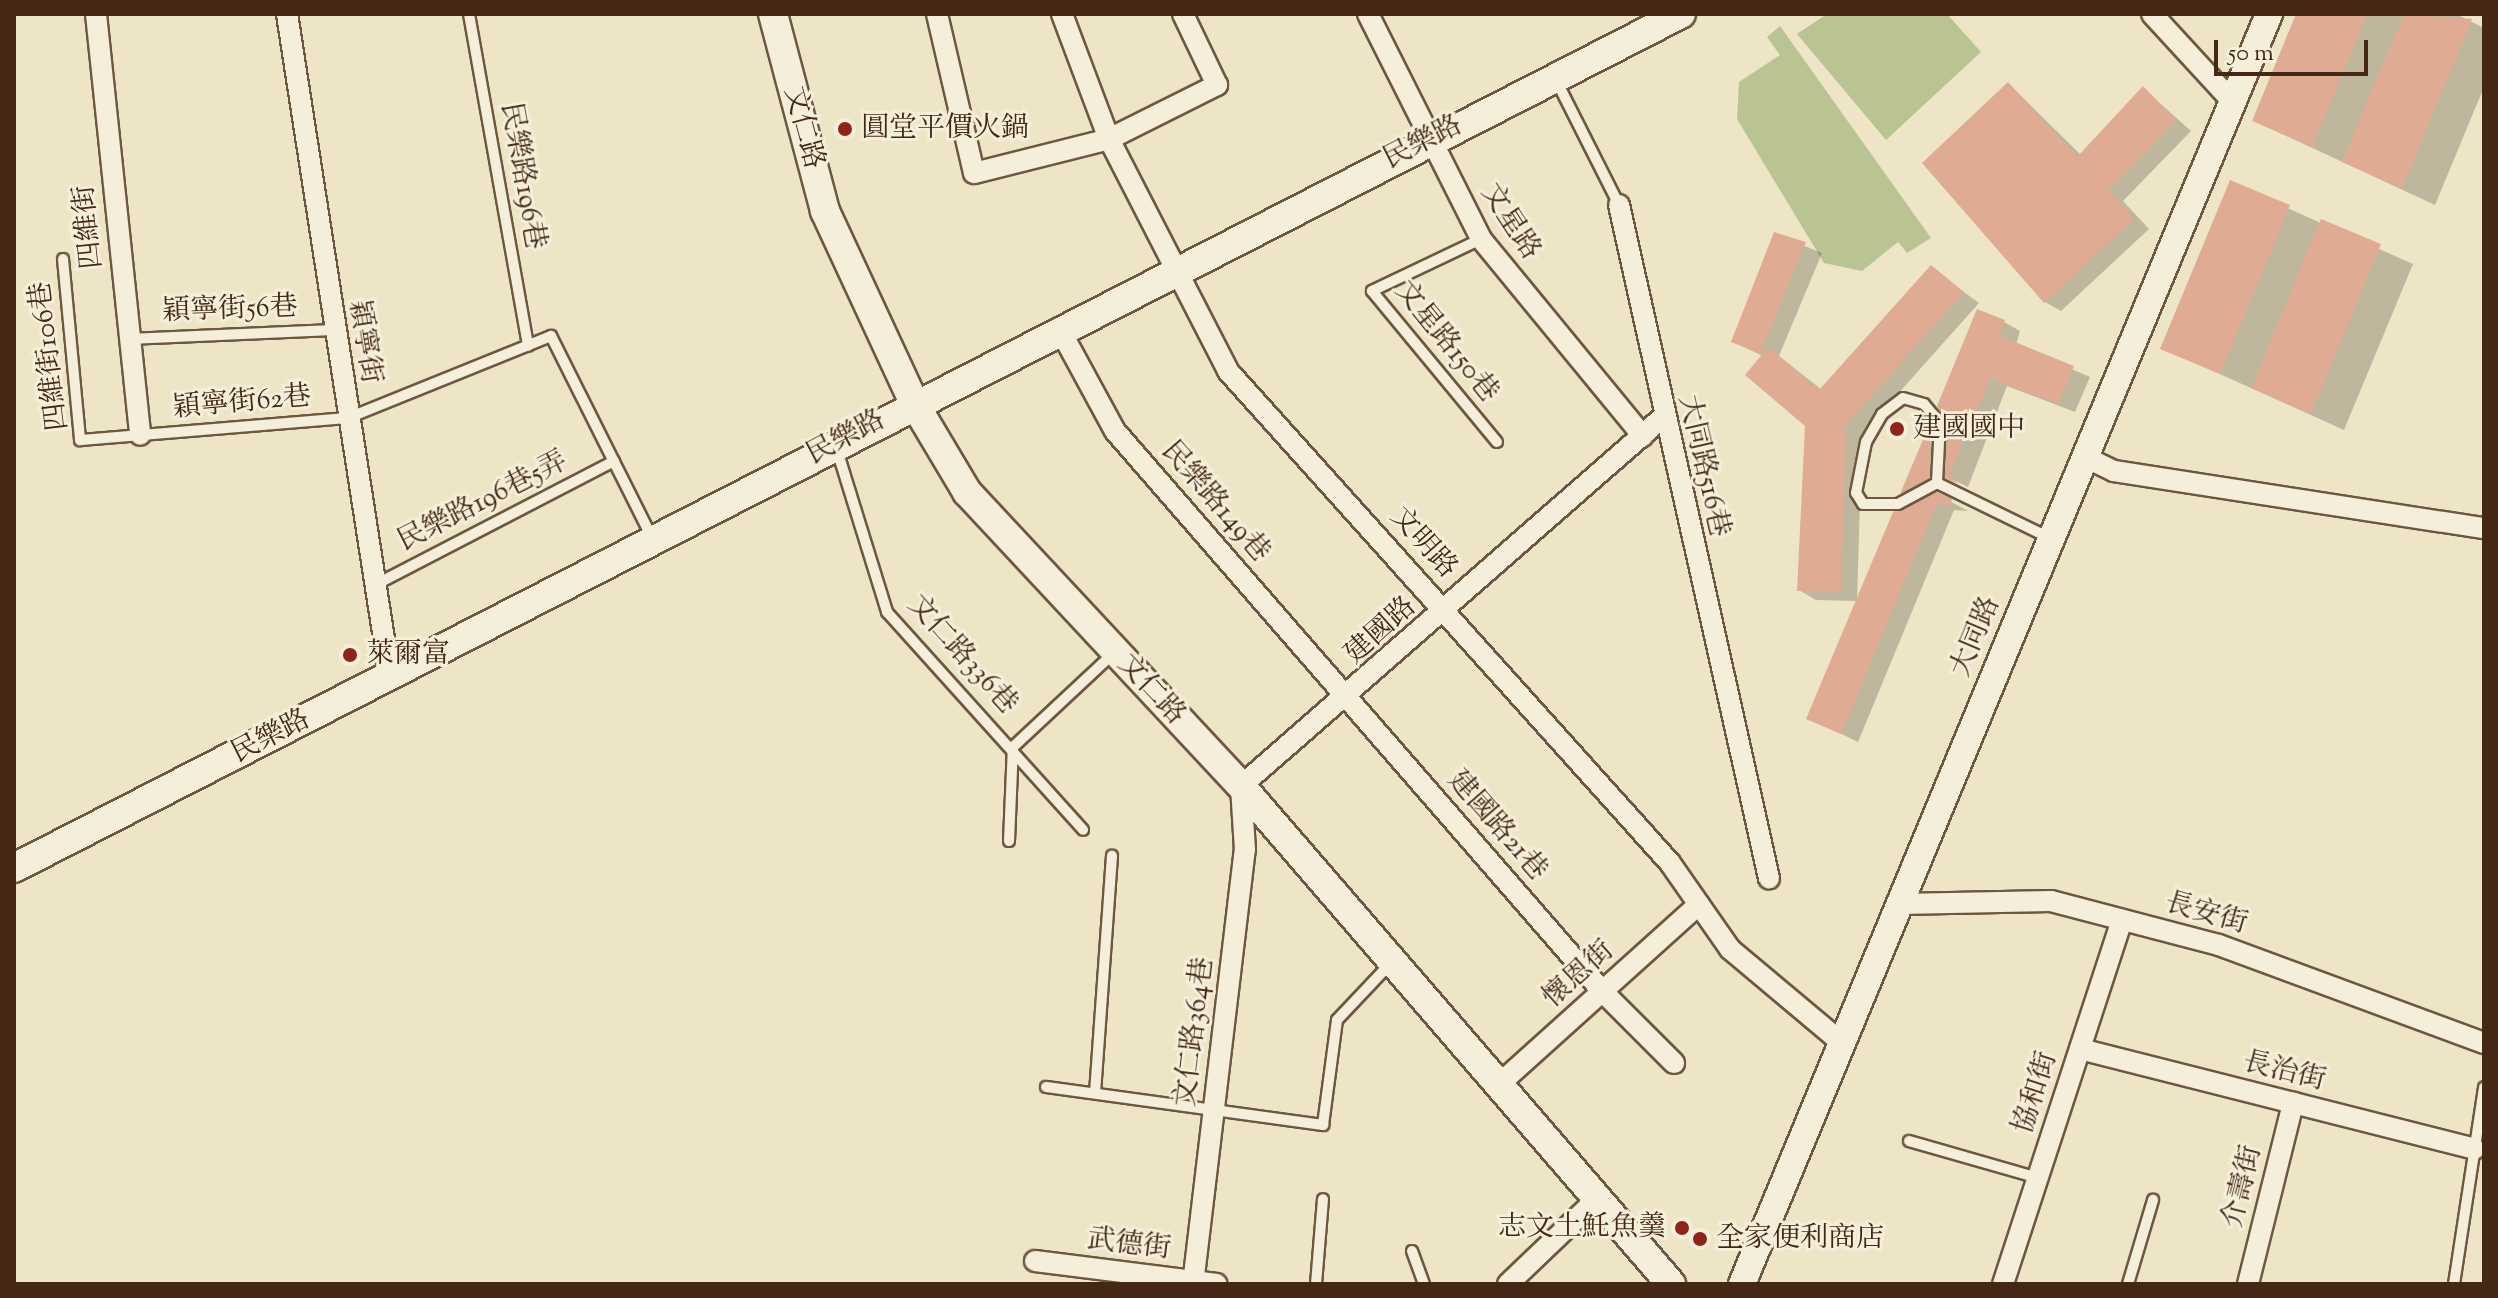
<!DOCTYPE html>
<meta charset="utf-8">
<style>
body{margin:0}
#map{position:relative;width:2498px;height:1298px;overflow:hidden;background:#eee5c6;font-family:"Sorts Mill Goudy","Noto Serif TC",serif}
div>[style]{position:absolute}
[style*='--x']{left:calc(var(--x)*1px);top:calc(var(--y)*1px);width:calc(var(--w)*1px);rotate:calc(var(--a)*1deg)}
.green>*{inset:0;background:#bac493}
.shadow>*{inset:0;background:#0003}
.building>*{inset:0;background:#dfac93}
.roads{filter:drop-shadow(2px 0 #6e5741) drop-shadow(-2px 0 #6e5741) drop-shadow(0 2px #6e5741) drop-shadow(0 -2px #6e5741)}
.service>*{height:10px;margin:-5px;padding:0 5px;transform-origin:5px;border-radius:5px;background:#f4eeda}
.minor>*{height:20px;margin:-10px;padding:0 10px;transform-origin:10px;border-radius:10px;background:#f4eeda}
.tertiary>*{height:26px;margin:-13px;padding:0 13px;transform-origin:13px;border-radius:13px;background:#f4eeda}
.secondary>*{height:28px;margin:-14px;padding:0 14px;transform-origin:14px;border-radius:14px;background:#f4eeda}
.dots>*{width:22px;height:22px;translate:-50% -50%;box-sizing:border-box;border:4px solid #f4eeda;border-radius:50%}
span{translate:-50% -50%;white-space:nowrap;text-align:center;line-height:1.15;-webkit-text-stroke:6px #f4eeda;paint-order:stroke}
.street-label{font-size:28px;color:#442815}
.poi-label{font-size:28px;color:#442815}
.left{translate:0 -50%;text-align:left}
.right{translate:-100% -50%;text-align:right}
.frame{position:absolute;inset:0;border:16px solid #442815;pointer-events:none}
.scale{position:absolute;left:2214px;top:40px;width:154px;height:36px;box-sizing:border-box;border:4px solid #442815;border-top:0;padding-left:10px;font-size:24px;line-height:28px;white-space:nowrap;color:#442815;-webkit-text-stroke:6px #f4eeda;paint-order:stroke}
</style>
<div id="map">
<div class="green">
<div style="clip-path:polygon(1827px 14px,1947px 14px,1981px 52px,1886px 140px,1797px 34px)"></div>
<div style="clip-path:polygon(1780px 26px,1931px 238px,1907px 253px,1898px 242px,1862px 271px,1824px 263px,1737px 119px,1739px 82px,1780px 55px,1767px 37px)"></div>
</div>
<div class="shadow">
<div style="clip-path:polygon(2298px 14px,2456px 14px,2484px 28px,2484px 87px,2435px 205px,2254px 121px)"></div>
<div style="clip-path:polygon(2009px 84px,2081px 155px,2143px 88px,2191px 131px,2123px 201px,2149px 229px,2061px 311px,2045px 302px)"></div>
<div style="clip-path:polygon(2231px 183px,2413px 264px,2344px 430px,2162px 348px)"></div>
<div style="clip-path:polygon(1775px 234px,1822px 253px,1779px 356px,1822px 390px,1931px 268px,1979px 303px,1862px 434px,1857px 601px,1816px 600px,1799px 590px,1807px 425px,1763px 356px,1733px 342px)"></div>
<div style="clip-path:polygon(2004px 322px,2020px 331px,2016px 345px,2090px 377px,2075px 412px,2007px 386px,1968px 487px,1945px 476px,1945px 487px,1935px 493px,1968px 511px,1954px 510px,1858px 742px,1809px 718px,1919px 502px,1903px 493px,1931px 426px,1949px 437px)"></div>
</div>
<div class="building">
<div style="clip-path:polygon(2296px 14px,2367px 14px,2312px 147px,2252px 121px)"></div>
<div style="clip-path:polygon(2404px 14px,2472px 19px,2402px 188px,2342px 162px)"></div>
<div style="clip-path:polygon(2008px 82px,2077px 157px,2143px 86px,2176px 120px,2108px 190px,2134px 219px,2044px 303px,1922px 163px)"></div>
<div style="clip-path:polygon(2230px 180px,2290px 205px,2220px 374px,2160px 349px)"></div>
<div style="clip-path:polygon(2321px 219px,2381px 244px,2311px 413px,2251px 388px)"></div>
<div style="clip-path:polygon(1774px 232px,1806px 242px,1760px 353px,1731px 342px)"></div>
<div style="clip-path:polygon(1931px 265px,1964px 292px,1846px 424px,1841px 592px,1797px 591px,1805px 426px,1745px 375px,1768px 347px,1819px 390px)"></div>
<div style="clip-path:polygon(1977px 309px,2005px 320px,2000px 336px,2074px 366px,2058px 404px,1990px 378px,1949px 475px,1958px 484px,1945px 478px,1948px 423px,1937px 406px)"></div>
<div style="clip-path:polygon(1930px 423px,1929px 478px,1900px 494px)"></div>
<div style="clip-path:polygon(1937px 492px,1952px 499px,1950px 507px,1937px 502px,1841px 734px,1806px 719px,1893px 512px)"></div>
</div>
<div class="roads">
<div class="service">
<div style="--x:469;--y:14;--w:337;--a:79.9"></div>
<div style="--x:1557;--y:82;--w:138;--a:63.2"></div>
<div style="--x:1481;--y:239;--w:121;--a:154.5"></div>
<div style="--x:1372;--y:291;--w:196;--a:50.4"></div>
<div style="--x:63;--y:259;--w:182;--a:84.6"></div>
<div style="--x:80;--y:440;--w:269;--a:-4.7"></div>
<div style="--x:348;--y:418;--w:219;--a:-22"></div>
<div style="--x:551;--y:336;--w:226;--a:63.4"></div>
<div style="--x:128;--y:339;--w:206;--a:-2.5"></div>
<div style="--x:837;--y:450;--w:170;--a:72.8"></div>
<div style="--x:887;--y:612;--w:293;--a:48"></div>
<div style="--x:1937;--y:483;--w:44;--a:151.7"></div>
<div style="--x:1898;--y:504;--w:35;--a:180"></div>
<div style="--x:1863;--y:504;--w:13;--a:-122"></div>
<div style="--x:1856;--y:493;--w:52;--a:-78.9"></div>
<div style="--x:1866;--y:442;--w:32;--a:-60"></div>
<div style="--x:1882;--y:414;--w:26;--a:-37"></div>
<div style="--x:1903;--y:398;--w:22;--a:16"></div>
<div style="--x:1924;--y:404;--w:25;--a:50"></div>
<div style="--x:1940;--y:423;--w:60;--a:92.9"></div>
<div style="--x:1937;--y:483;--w:126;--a:26"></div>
<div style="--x:375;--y:585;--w:269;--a:-27.4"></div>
<div style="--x:1009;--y:841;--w:94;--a:-87.6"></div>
<div style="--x:1013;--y:747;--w:139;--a:-43"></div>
<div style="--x:1046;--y:1087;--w:280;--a:7.8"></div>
<div style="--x:1323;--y:1125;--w:106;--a:-82.4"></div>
<div style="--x:1337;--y:1020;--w:77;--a:-46.6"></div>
<div style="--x:1095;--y:1093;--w:238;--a:-85.9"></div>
<div style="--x:1909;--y:1141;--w:134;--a:16"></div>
<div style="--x:1412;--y:1251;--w:35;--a:70"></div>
<div style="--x:1316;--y:1284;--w:85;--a:-85.3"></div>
<div style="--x:2128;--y:1284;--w:88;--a:-73.4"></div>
<div style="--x:2454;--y:1284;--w:199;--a:-81.3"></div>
</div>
<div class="minor">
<div style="--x:96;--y:14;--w:423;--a:84"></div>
<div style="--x:287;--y:14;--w:672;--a:81.18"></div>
<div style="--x:937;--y:14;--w:163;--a:76.9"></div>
<div style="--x:974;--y:173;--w:139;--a:-14.1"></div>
<div style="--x:1109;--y:139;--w:121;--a:-26.6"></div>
<div style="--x:1217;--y:85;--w:79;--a:-115.6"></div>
<div style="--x:1062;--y:14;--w:134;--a:69.4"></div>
<div style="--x:1109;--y:139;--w:261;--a:62.8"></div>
<div style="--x:1228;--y:371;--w:661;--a:48.06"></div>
<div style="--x:1670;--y:863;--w:105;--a:55.1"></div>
<div style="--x:1730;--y:949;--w:146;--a:40"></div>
<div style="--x:1368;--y:14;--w:252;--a:63.3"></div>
<div style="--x:1481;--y:239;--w:255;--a:50.6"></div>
<div style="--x:2152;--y:14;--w:120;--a:47.4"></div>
<div style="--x:1619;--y:205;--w:690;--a:77.44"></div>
<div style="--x:1059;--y:328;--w:117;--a:61.5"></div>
<div style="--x:1115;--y:431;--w:742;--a:48.99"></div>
<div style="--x:1602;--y:991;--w:102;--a:45"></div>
<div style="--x:2085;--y:457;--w:32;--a:26"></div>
<div style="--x:2114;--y:471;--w:374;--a:8.8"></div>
<div style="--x:1900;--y:904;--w:151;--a:-1.1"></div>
<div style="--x:2051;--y:901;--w:174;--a:14.7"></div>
<div style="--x:2219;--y:945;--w:283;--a:20.3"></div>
<div style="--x:2080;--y:1049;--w:407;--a:14.2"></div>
<div style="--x:1496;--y:1087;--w:273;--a:-42"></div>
<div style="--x:1035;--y:1261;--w:183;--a:7.2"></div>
<div style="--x:1193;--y:1284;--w:437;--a:-83.2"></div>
<div style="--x:1245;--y:850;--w:64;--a:-93.6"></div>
<div style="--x:1241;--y:786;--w:559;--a:-41.16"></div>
<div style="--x:1508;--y:1284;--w:120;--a:-43.7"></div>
<div style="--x:2003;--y:1284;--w:383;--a:-71.9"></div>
<div style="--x:2248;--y:1284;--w:187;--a:-76"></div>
</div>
<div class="tertiary">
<div style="--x:1742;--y:1284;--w:1375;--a:-67.46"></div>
</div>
<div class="secondary">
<div style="--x:773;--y:14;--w:204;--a:75.2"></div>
<div style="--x:825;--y:211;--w:212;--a:65.1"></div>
<div style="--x:914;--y:403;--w:104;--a:59.2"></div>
<div style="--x:967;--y:492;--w:402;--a:47"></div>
<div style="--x:1241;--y:786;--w:658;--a:49.19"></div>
<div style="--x:14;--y:868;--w:1873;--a:-27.13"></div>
</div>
</div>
<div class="dots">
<div style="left:845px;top:129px;background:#8f2418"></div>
<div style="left:1897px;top:429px;background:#8f2418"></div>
<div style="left:350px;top:655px;background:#8f2418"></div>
<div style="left:1682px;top:1228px;background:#8f2418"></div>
<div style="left:1700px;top:1239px;background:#8f2418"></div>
</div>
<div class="street-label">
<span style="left:803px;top:128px;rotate:75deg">文仁路</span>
<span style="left:1423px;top:143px;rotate:-27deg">民樂路</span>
<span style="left:522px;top:176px;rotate:80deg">民樂路196巷</span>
<span style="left:1510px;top:222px;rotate:57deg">文星路</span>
<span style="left:89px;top:227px;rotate:-96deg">四維街</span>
<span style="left:230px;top:310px;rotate:-2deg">穎寧街56巷</span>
<span style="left:364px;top:342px;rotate:81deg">穎寧街</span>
<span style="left:1446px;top:342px;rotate:51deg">文星路150巷</span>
<span style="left:50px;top:356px;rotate:-97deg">四維街106巷</span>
<span style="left:242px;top:403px;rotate:-5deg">穎寧街62巷</span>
<span style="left:846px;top:438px;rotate:-28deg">民樂路</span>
<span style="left:1703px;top:466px;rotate:77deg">大同路516巷</span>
<span style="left:483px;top:502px;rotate:-27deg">民樂路196巷5弄</span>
<span style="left:1215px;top:502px;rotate:49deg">民樂路149巷</span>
<span style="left:1423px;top:543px;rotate:48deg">文明路</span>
<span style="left:1381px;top:631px;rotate:-42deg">建國路</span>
<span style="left:1976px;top:637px;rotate:-67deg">大同路</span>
<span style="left:962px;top:655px;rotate:48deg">文仁路336巷</span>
<span style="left:1151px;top:690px;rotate:47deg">文仁路</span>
<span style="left:271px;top:737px;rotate:-27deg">民樂路</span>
<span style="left:1497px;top:826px;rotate:49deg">建國路21巷</span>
<span style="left:2206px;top:914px;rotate:16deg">長安街</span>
<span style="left:1579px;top:975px;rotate:-42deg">懷恩街</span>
<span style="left:1195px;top:1032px;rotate:-83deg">文仁路364巷</span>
<span style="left:2284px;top:1072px;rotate:14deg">長治街</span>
<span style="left:2036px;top:1093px;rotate:-72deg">協和街</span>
<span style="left:2243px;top:1187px;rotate:-76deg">介壽街</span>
<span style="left:1129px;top:1245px;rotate:7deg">武德街</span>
</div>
<div class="poi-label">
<span class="left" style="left:861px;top:129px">圓堂平價火鍋</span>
<span class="left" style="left:1913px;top:429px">建國國中</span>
<span class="left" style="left:366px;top:655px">萊爾富</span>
<span class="right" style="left:1666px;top:1228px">志文土魠魚羹</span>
<span class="left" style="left:1716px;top:1239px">全家便利商店</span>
</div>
<div class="frame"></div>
<div class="scale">50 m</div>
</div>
